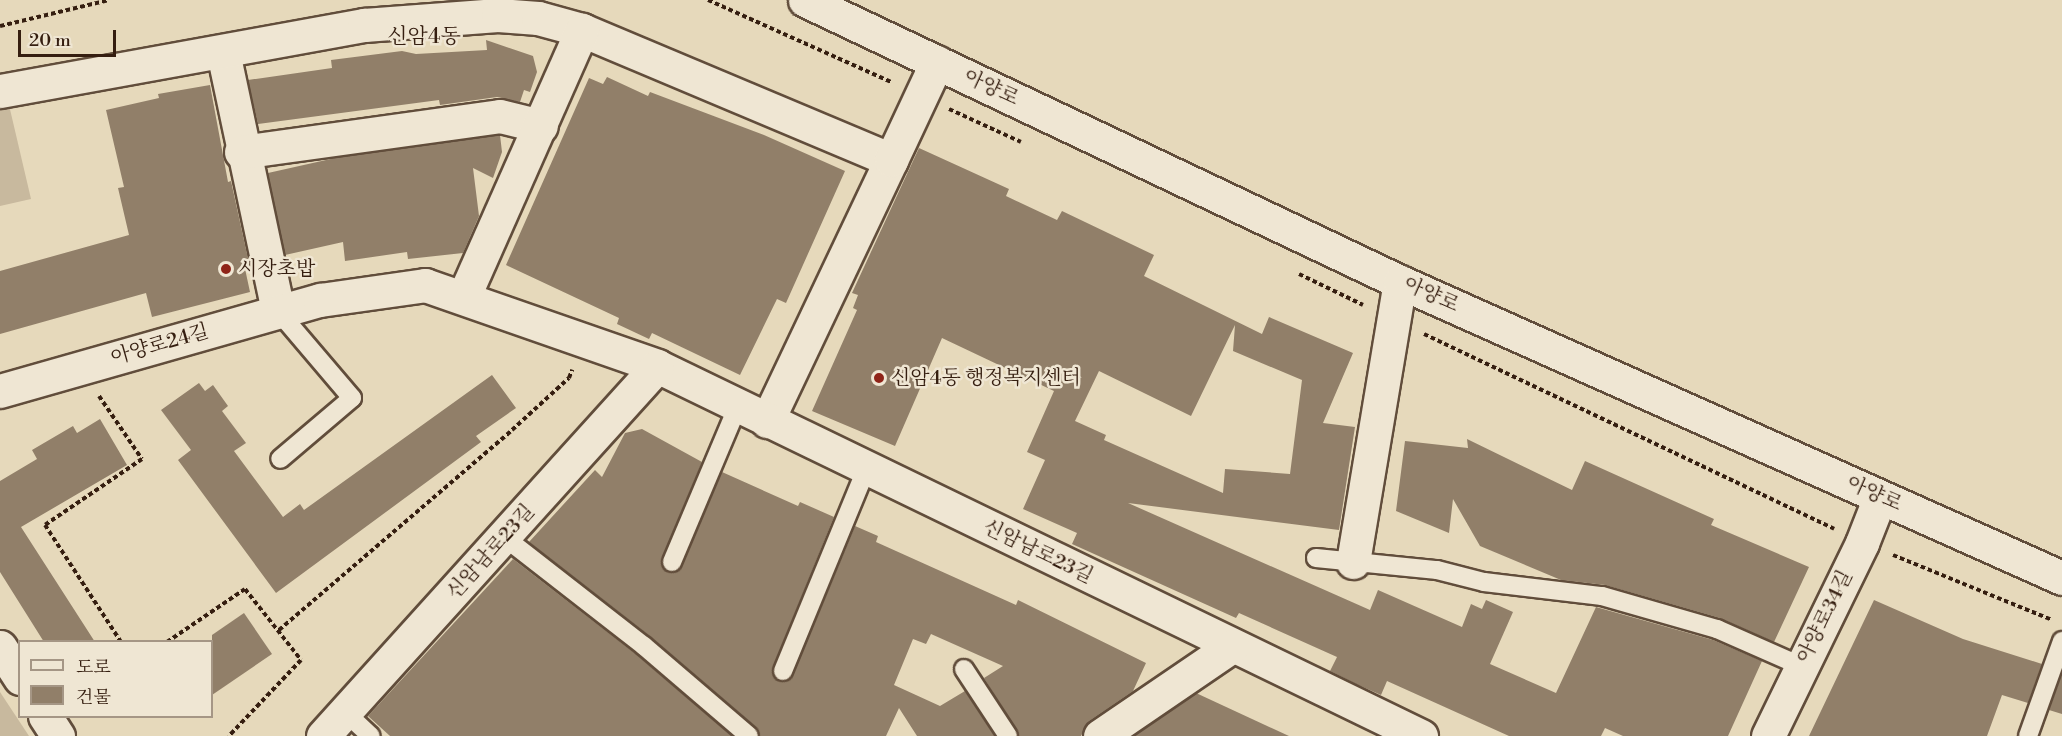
<!DOCTYPE html>
<meta charset="utf-8">
<style>
body{margin:0}
#map{position:relative;width:2062px;height:736px;overflow:hidden;background:#e6d9bb;font-family:"Libre Bodoni","Noto Serif KR",serif}
div>[style]{position:absolute}
[style*='--x']{left:calc(var(--x)*1px);top:calc(var(--y)*1px);width:calc(var(--w)*1px);rotate:calc(var(--a)*1deg)}
.green>*{inset:0;background:#c8b99e}
.building>*{inset:0;background:#917f69}
.path>*{height:4px;margin-top:-2px;transform-origin:0;background:repeating-linear-gradient(90deg,#351e10 0 4.5px,transparent 0 7.5px)}
.roads{filter:drop-shadow(2px 0 #614d3b) drop-shadow(-2px 0 #614d3b) drop-shadow(0 2px #614d3b) drop-shadow(0 -2px #614d3b)}
.service>*{height:18px;margin:-9px;padding:0 9px;transform-origin:9px;border-radius:9px;background:#efe6d3}
.minor>*{height:33px;margin:-16.5px;padding:0 16.5px;transform-origin:16.5px;border-radius:16.5px;background:#efe6d3}
.secondary>*{height:33px;margin:-16.5px;padding:0 16.5px;transform-origin:16.5px;border-radius:16.5px;background:#efe6d3}
.dots>*{width:16px;height:16px;translate:-50% -50%;box-sizing:border-box;border:3px solid #efe6d3;border-radius:50%}
span{translate:-50% -50%;white-space:nowrap;text-align:center;line-height:1.15;-webkit-text-stroke:5px #efe6d3;paint-order:stroke}
.street-label{font-size:20px;color:#351e10}
.poi-label{font-size:20px;color:#351e10}
.left{translate:0 -50%;text-align:left}
.neighbourhood-label{font-size:21px;color:#351e10}
.legend{position:absolute;left:18px;top:640px;width:195px;height:78px;box-sizing:border-box;background:#efe6d3;border:2px solid #a59685;margin:0;padding:8px 10px;list-style:none;font-size:18px;color:#351e10}
.legend li{display:flex;align-items:center;gap:12px;height:30px}
.legend b{width:30px;border:2px solid #a59685}
.scale{position:absolute;left:18px;top:30px;width:98px;height:27px;box-sizing:border-box;border:3px solid #351e10;border-top:0;padding-left:8px;font-size:18px;line-height:21px;white-space:nowrap;color:#351e10;-webkit-text-stroke:4px #efe6d3;paint-order:stroke}
</style>
<div id="map">
<div class="green">
<div style="clip-path:polygon(9px 105px,31px 199px,0 206px,0 107px)"></div>
<div style="clip-path:polygon(0 692px,29px 736px,0 736px)"></div>
</div>
<div class="building">
<div style="clip-path:polygon(486px 40px,533px 56px,537px 72px,530px 92px,524px 90px,520px 102px,497px 97px,440px 105px,439px 100px,258px 124px,248px 80px,332px 68px,331px 60px,402px 51px,416px 54px,487px 50px)"></div>
<div style="clip-path:polygon(607px 77px,648px 96px,650px 92px,764px 135px,845px 171px,786px 303px,777px 299px,740px 375px,652px 333px,649px 339px,617px 324px,619px 318px,506px 265px,589px 78px,603px 84px)"></div>
<div style="clip-path:polygon(210px 85px,228px 182px,231px 181px,249px 263px,244px 264px,250px 292px,152px 317px,146px 293px,0 334px,0 271px,129px 235px,118px 188px,124px 187px,106px 110px,159px 98px,158px 94px)"></div>
<div style="clip-path:polygon(500px 135px,502px 152px,493px 178px,473px 168px,479px 216px,463px 253px,408px 259px,407px 252px,345px 261px,343px 242px,285px 255px,268px 173px,335px 158px)"></div>
<div style="clip-path:polygon(evenodd,919px 148px,1009px 189px,1006px 196px,1057px 220px,1062px 211px,1154px 255px,1144px 276px,1262px 334px,1269px 317px,1353px 353px,1323px 423px,1355px 427px,1339px 530px,1128px 503px,1370px 610px,1378px 590px,1462px 627px,1471px 604px,1482px 609px,1486px 600px,1513px 612px,1490px 664px,1556px 693px,1596px 607px,1713px 640px,1762px 661px,1728px 736px,1623px 736px,1605px 728px,1601px 736px,1509px 736px,1387px 681px,1381px 695px,1354px 683px,1330px 671px,1337px 657px,1239px 613px,1236px 618px,1072px 544px,1077px 533px,1023px 509px,1045px 460px,1027px 452px,1054px 391px,942px 338px,895px 446px,812px 411px,857px 310px,853px 308px,858px 295px,852px 293px,919px 148px,1235px 325px,1233px 351px,1302px 380px,1290px 474px,1225px 469px,1223px 493px,1104px 440px,1106px 435px,1075px 421px,1099px 371px,1191px 416px,1235px 325px)"></div>
<div style="clip-path:polygon(492px 375px,516px 408px,476px 436px,481px 442px,276px 593px,178px 460px,191px 450px,161px 410px,199px 383px,205px 391px,213px 385px,228px 406px,222px 411px,246px 443px,234px 451px,283px 517px,300px 504px,304px 510px)"></div>
<div style="clip-path:polygon(100px 419px,127px 465px,21px 527px,95px 642px,44px 642px,0 572px,0 481px,37px 459px,32px 450px,73px 426px,77px 433px)"></div>
<div style="clip-path:polygon(642px 429px,702px 462px,662px 558px,667px 572px,674px 573px,682px 566px,722px 472px,798px 506px,800px 502px,834px 517px,773px 667px,778px 681px,785px 682px,793px 675px,855px 526px,878px 536px,876px 542px,1016px 605px,1018px 600px,1146px 663px,1133px 691px,1089px 721px,1081px 736px,1019px 736px,984px 678px,1003px 666px,931px 634px,926px 644px,913px 639px,894px 685px,940px 706px,965px 691px,995px 736px,917px 736px,899px 708px,886px 736px,760px 736px,756px 727px,651px 637px,529px 542px,595px 470px,602px 477px,625px 433px)"></div>
<div style="clip-path:polygon(1467px 439px,1572px 490px,1585px 461px,1714px 519px,1711px 525px,1809px 567px,1774px 642px,1720px 618px,1605px 585px,1561px 580px,1480px 546px,1453px 499px,1449px 533px,1396px 511px,1405px 441px,1468px 448px)"></div>
<div style="clip-path:polygon(513px 559px,637px 655px,732px 736px,390px 736px,368px 716px)"></div>
<div style="clip-path:polygon(1874px 600px,1963px 639px,2042px 664px,2028px 703px,2002px 695px,1987px 736px,1809px 736px)"></div>
<div style="clip-path:polygon(244px 613px,272px 654px,212px 695px,212px 635px)"></div>
<div style="clip-path:polygon(2062px 674px,2062px 714px,2049px 710px)"></div>
<div style="clip-path:polygon(1196px 693px,1289px 736px,1133px 736px)"></div>
</div>
<div class="path">
<div style="--x:708;--y:0;--w:201;--a:24.1"></div>
<div style="--x:0;--y:26;--w:112;--a:-13.4"></div>
<div style="--x:949;--y:109;--w:79;--a:24.6"></div>
<div style="--x:1299;--y:274;--w:71;--a:25.8"></div>
<div style="--x:1424;--y:334;--w:454;--a:25.4"></div>
<div style="--x:99;--y:396;--w:76;--a:55.7"></div>
<div style="--x:142;--y:459;--w:117;--a:145.8"></div>
<div style="--x:45;--y:525;--w:140;--a:57"></div>
<div style="--x:1893;--y:555;--w:170;--a:22.2"></div>
<div style="--x:279;--y:630;--w:307;--a:-40.6"></div>
<div style="--x:512;--y:430;--w:77;--a:-42.4"></div>
<div style="--x:569;--y:378;--w:9;--a:-69"></div>
<div style="--x:167;--y:642;--w:94;--a:-34.2"></div>
<div style="--x:245;--y:589;--w:90;--a:51.7"></div>
<div style="--x:301;--y:660;--w:105;--a:133.5"></div>
</div>
<div class="roads">
<div class="service">
<div style="--x:278;--y:311;--w:114;--a:49.6"></div>
<div style="--x:352;--y:398;--w:94;--a:139.7"></div>
<div style="--x:504;--y:537;--w:177;--a:37.9"></div>
<div style="--x:644;--y:646;--w:138;--a:40.6"></div>
<div style="--x:1316;--y:558;--w:122;--a:5.7"></div>
<div style="--x:1437;--y:570;--w:49;--a:14.3"></div>
<div style="--x:1484;--y:582;--w:119;--a:6.8"></div>
<div style="--x:1602;--y:596;--w:120;--a:16"></div>
<div style="--x:1717;--y:629;--w:92;--a:23.8"></div>
<div style="--x:672;--y:562;--w:169;--a:-67.1"></div>
<div style="--x:964;--y:669;--w:80;--a:56.7"></div>
<div style="--x:783;--y:671;--w:217;--a:-67.6"></div>
<div style="--x:345;--y:712;--w:35;--a:43"></div>
<div style="--x:2028;--y:736;--w:101;--a:-70.3"></div>
</div>
<div class="minor">
<div style="--x:223;--y:52;--w:265;--a:78"></div>
<div style="--x:0;--y:91;--w:370;--a:-10.3"></div>
<div style="--x:364;--y:25;--w:134;--a:-4.3"></div>
<div style="--x:498;--y:15;--w:40;--a:4.3"></div>
<div style="--x:538;--y:18;--w:46;--a:15.3"></div>
<div style="--x:582;--y:30;--w:335;--a:22.8"></div>
<div style="--x:891;--y:160;--w:289;--a:115.4"></div>
<div style="--x:241;--y:152;--w:261;--a:-7.9"></div>
<div style="--x:500;--y:116;--w:42;--a:13.7"></div>
<div style="--x:891;--y:160;--w:108;--a:-64.9"></div>
<div style="--x:464;--y:296;--w:291;--a:-66.1"></div>
<div style="--x:0;--y:391;--w:333;--a:-15.9"></div>
<div style="--x:320;--y:300;--w:106;--a:-8.1"></div>
<div style="--x:425;--y:285;--w:246;--a:19.2"></div>
<div style="--x:657;--y:366;--w:849;--a:25.84"></div>
<div style="--x:1353;--y:562;--w:284;--a:-80.5"></div>
<div style="--x:0;--y:647;--w:37;--a:57"></div>
<div style="--x:45;--y:716;--w:24;--a:57"></div>
<div style="--x:323;--y:736;--w:498;--a:-47.9"></div>
<div style="--x:1100;--y:736;--w:160;--a:-34.3"></div>
<div style="--x:1768;--y:736;--w:215;--a:-64"></div>
<div style="--x:1862;--y:543;--w:49;--a:-68.6"></div>
</div>
<div class="secondary">
<div style="--x:805;--y:0;--w:658;--a:25.36"></div>
<div style="--x:1400;--y:282;--w:725;--a:24.09"></div>
</div>
</div>
<div class="dots">
<div style="left:226px;top:269px;background:#8f2418"></div>
<div style="left:879px;top:378px;background:#8f2418"></div>
</div>
<div class="street-label">
<span style="left:991px;top:88px;rotate:25deg">아양로</span>
<span style="left:1431px;top:295px;rotate:24deg">아양로</span>
<span style="left:160px;top:345px;rotate:-16deg">아양로24길</span>
<span style="left:1874px;top:494px;rotate:24deg">아양로</span>
<span style="left:491px;top:552px;rotate:-48deg">신암남로23길</span>
<span style="left:1038px;top:552px;rotate:26deg">신암남로23길</span>
<span style="left:1825px;top:617px;rotate:-64deg">아양로34길</span>
</div>
<div class="poi-label">
<span class="left" style="left:238px;top:269px">시장초밥</span>
<span class="left" style="left:891px;top:378px">신암4동 행정복지센터</span>
</div>
<div class="neighbourhood-label">
<span style="left:424px;top:37px">신암4동</span>
</div>
<ul class="legend">
<li><b style="height:8px;background:#efe6d3"></b>도로</li>
<li><b style="height:16px;background:#917f69"></b>건물</li>
</ul>
<div class="scale">20 m</div>
</div>
